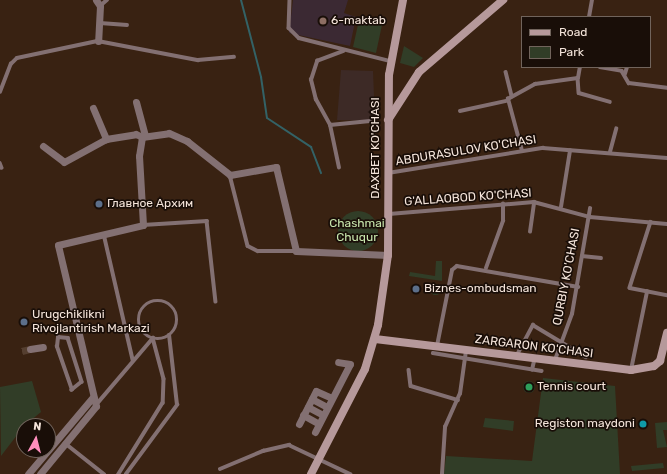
<!DOCTYPE html>
<meta charset="utf-8">
<style>
body{margin:0}
#map{position:relative;width:667px;height:474px;overflow:hidden;background:#392212;font-family:Rubik,sans-serif}
div>[style]{position:absolute}
[style*='--x']{left:calc(var(--x)*1px);top:calc(var(--y)*1px);width:calc(var(--w)*1px);rotate:calc(var(--a)*1deg)}
.commercial>*{inset:0;background:#3d2a26}
.education>*{inset:0;background:#3b2933}
.green>*{inset:0;background:#313d27}
.round{border-radius:50%}
.stream>*{height:2px;margin:-1px;padding:0 1px;transform-origin:1px;border-radius:1px;background:#336266}
.street-tunnel>*{height:7px;margin-top:-3.5px;transform-origin:0;background:repeating-linear-gradient(90deg,#553f30 0 7px,transparent 0 10.5px)}
.lane>*{height:3.5px;margin:-1.75px;padding:0 1.75px;transform-origin:1.75px;border-radius:1.75px;background:#837072}
.lane>.ring{margin:-1.75px;padding:0;box-sizing:content-box;background:none;border:3.5px solid #837072;border-radius:50%}
.street>*{height:7px;margin:-3.5px;padding:0 3.5px;transform-origin:3.5px;border-radius:3.5px;background:#837072}
.secondary>*{height:8px;margin:-4px;padding:0 4px;transform-origin:4px;border-radius:4px;background:#b6999b}
.dots>*{width:11px;height:11px;translate:-50% -50%;box-sizing:border-box;border:2px solid #190e08;border-radius:50%}
span{translate:-50% -50%;white-space:nowrap;text-align:center;line-height:1.15;-webkit-text-stroke:3.5px #190e08;paint-order:stroke}
.poi-label{font-size:12px;color:#f5e5db}
.left{translate:0 -50%;text-align:left}
.right{translate:-100% -50%;text-align:right}
.street-label{font-size:12px;color:#f5e5db}
.park-label{font-size:12px;color:#c8e6ad}
.legend{position:absolute;left:521px;top:16px;width:130px;height:52px;box-sizing:border-box;background:#190e08;border:1px solid #71645c;margin:0;padding:5px 7px;list-style:none;font-size:12px;color:#f5e5db}
.legend li{display:flex;align-items:center;gap:8px;height:20px}
.legend b{width:20px;border:1px solid #71645c}
.north{position:absolute;left:16px;top:418px;width:40px;height:40px;box-sizing:border-box;background:#190e08;border:1px solid #71645c;border-radius:50%;rotate:7deg;font-size:11px;font-weight:700;line-height:16px;text-align:center;color:#f5e5db}
.north::after{content:'';display:block;margin:auto;width:14px;height:18px;background:#fe8ebc;clip-path:polygon(50% 0,100% 100%,50% 72%,0 100%)}
</style>
<div id="map">
<div class="commercial">
<div style="clip-path:polygon(341px 70px,373px 71px,375px 121px,337px 120px)"></div>
</div>
<div class="education">
<div style="clip-path:polygon(293px 0,348px 0,344px 13px,356px 17px,350px 46px,289px 33px)"></div>
</div>
<div class="green">
<div style="clip-path:polygon(359px 20px,382px 25px,376px 53px,353px 47px)"></div>
<div style="clip-path:polygon(404px 46px,423px 58px,414px 67px,400px 63px)"></div>
<div class="round" style="left:338px;top:211px;width:40px;height:40px"></div>
<div style="clip-path:polygon(436px 261px,442px 261px,442px 281px,409px 276px,410px 272px,435px 276px)"></div>
<div class="round" style="left:429.5px;top:283.5px;width:11px;height:11px"></div>
<div style="clip-path:polygon(543px 378px,615px 386px,620px 474px,444px 474px,446px 456px,532px 461px)"></div>
<div class="round" style="left:523px;top:381px;width:12px;height:12px"></div>
<div style="clip-path:polygon(32px 381px,41px 412px,24px 426px,1px 456px,0 387px)"></div>
<div style="clip-path:polygon(485px 418px,514px 421px,513px 431px,483px 427px)"></div>
<div style="clip-path:polygon(667px 422px,667px 430px,663px 430px,667px 447px,657px 448px,655px 423px)"></div>
<div style="clip-path:polygon(663px 463px,664px 468px,632px 471px,631px 466px)"></div>
</div>
<div class="stream">
<div style="--x:241;--y:0;--w:80;--a:75.4"></div>
<div style="--x:261;--y:77;--w:41;--a:81.7"></div>
<div style="--x:267;--y:118;--w:53;--a:33.4"></div>
<div style="--x:311;--y:147;--w:28;--a:69"></div>
</div>
<div class="street-tunnel">
<div style="--x:22;--y:351;--w:8;--a:-14"></div>
</div>
<div class="lane">
<div style="--x:290;--y:0;--w:28;--a:92"></div>
<div style="--x:289;--y:28;--w:14;--a:45"></div>
<div style="--x:299;--y:38;--w:94;--a:14.2"></div>
<div style="--x:100;--y:6;--w:9;--a:-41"></div>
<div style="--x:589;--y:17;--w:17;--a:-80"></div>
<div style="--x:100;--y:23;--w:27;--a:4"></div>
<div style="--x:600;--y:67;--w:22;--a:10"></div>
<div style="--x:622;--y:71;--w:14;--a:60"></div>
<div style="--x:629;--y:83;--w:38;--a:7"></div>
<div style="--x:506;--y:72;--w:25;--a:76"></div>
<div style="--x:625;--y:74;--w:7;--a:-74"></div>
<div style="--x:578;--y:78;--w:15;--a:86"></div>
<div style="--x:579;--y:93;--w:32;--a:16"></div>
<div style="--x:0;--y:92;--w:30;--a:-69"></div>
<div style="--x:11;--y:64;--w:8;--a:-45"></div>
<div style="--x:17;--y:58;--w:83;--a:-11.9"></div>
<div style="--x:98;--y:41;--w:102;--a:10.8"></div>
<div style="--x:198;--y:60;--w:36;--a:-5"></div>
<div style="--x:460;--y:111;--w:47;--a:-12.3"></div>
<div style="--x:330;--y:125;--w:40;--a:-5.7"></div>
<div style="--x:522;--y:151;--w:54;--a:-105.1"></div>
<div style="--x:508;--y:99;--w:31;--a:-29"></div>
<div style="--x:535;--y:84;--w:43;--a:-7.9"></div>
<div style="--x:578;--y:78;--w:11;--a:-80"></div>
<div style="--x:610;--y:152;--w:24;--a:-75"></div>
<div style="--x:0;--y:163;--w:5;--a:68"></div>
<div style="--x:339;--y:168;--w:44;--a:-101.8"></div>
<div style="--x:330;--y:125;--w:29;--a:-119"></div>
<div style="--x:316;--y:100;--w:21;--a:-104"></div>
<div style="--x:311;--y:80;--w:20;--a:-72"></div>
<div style="--x:317;--y:61;--w:28;--a:-21"></div>
<div style="--x:388;--y:173;--w:157;--a:-9.2"></div>
<div style="--x:543;--y:148;--w:124;--a:4.6"></div>
<div style="--x:230;--y:175;--w:73;--a:75.8"></div>
<div style="--x:248;--y:246;--w:11;--a:27"></div>
<div style="--x:258;--y:251;--w:38;--a:0"></div>
<div style="--x:561;--y:207;--w:57;--a:-80.9"></div>
<div style="--x:389;--y:214;--w:145;--a:-4.7"></div>
<div style="--x:534;--y:202;--w:58;--a:15"></div>
<div style="--x:590;--y:217;--w:77;--a:5.2"></div>
<div style="--x:651;--y:222;--w:69;--a:107.7"></div>
<div style="--x:630;--y:288;--w:38;--a:11"></div>
<div style="--x:143;--y:225;--w:64;--a:-3.6"></div>
<div style="--x:207;--y:221;--w:81;--a:83.7"></div>
<div style="--x:530;--y:232;--w:30;--a:-82"></div>
<div style="--x:104;--y:234;--w:129;--a:77"></div>
<div style="--x:582;--y:256;--w:19;--a:6"></div>
<div style="--x:486;--y:268;--w:50;--a:-70.1"></div>
<div style="--x:503;--y:221;--w:17;--a:-90"></div>
<div class="ring" style="left:139px;top:301px;width:34.5px;height:34.5px"></div>
<div style="--x:58;--y:337;--w:10;--a:6"></div>
<div style="--x:68;--y:338;--w:46;--a:72.3"></div>
<div style="--x:82;--y:382;--w:13;--a:141"></div>
<div style="--x:72;--y:390;--w:46;--a:-109.2"></div>
<div style="--x:57;--y:347;--w:10;--a:-84"></div>
<div style="--x:437;--y:346;--w:77;--a:-78.8"></div>
<div style="--x:452;--y:270;--w:6;--a:-39"></div>
<div style="--x:457;--y:266;--w:123;--a:9.8"></div>
<div style="--x:433;--y:353;--w:110;--a:9.4"></div>
<div style="--x:517;--y:355;--w:34;--a:-62"></div>
<div style="--x:533;--y:325;--w:62;--a:31.1"></div>
<div style="--x:555;--y:360;--w:49;--a:-69.7"></div>
<div style="--x:572;--y:314;--w:107;--a:-80.3"></div>
<div style="--x:409;--y:370;--w:16;--a:83"></div>
<div style="--x:411;--y:386;--w:49;--a:16.6"></div>
<div style="--x:532;--y:370;--w:9;--a:-77"></div>
<div style="--x:631;--y:370;--w:80;--a:-78.4"></div>
<div style="--x:96;--y:405;--w:88;--a:-49.6"></div>
<div style="--x:153;--y:338;--w:42;--a:75"></div>
<div style="--x:164;--y:379;--w:24;--a:92"></div>
<div style="--x:163;--y:403;--w:84;--a:121.8"></div>
<div style="--x:65;--y:443;--w:50;--a:38.5"></div>
<div style="--x:220;--y:469;--w:47;--a:-22.7"></div>
<div style="--x:263;--y:451;--w:27;--a:-13"></div>
<div style="--x:289;--y:445;--w:68;--a:25.4"></div>
<div style="--x:126;--y:474;--w:86;--a:-53.5"></div>
<div style="--x:177;--y:405;--w:70;--a:-96.5"></div>
<div style="--x:442;--y:474;--w:47;--a:-86.3"></div>
<div style="--x:445;--y:427;--w:36;--a:-66"></div>
<div style="--x:460;--y:394;--w:43;--a:-82.1"></div>
</div>
<div class="street">
<div style="--x:96;--y:0;--w:7;--a:56"></div>
<div style="--x:100;--y:6;--w:35;--a:93"></div>
<div style="--x:136;--y:102;--w:34;--a:75"></div>
<div style="--x:93;--y:108;--w:34;--a:67"></div>
<div style="--x:106;--y:139;--w:30;--a:-9"></div>
<div style="--x:136;--y:134;--w:7;--a:27"></div>
<div style="--x:43;--y:146;--w:26;--a:37"></div>
<div style="--x:64;--y:162;--w:48;--a:-28.7"></div>
<div style="--x:30;--y:349;--w:13;--a:-9"></div>
<div style="--x:312;--y:399;--w:17;--a:28"></div>
<div style="--x:308;--y:407;--w:17;--a:28"></div>
<div style="--x:303;--y:415;--w:18;--a:29"></div>
<div style="--x:299;--y:424;--w:37;--a:-63"></div>
<div style="--x:316;--y:391;--w:17;--a:24"></div>
<div style="--x:315;--y:432;--w:76;--a:-62.8"></div>
<div style="--x:350;--y:364;--w:12;--a:-171"></div>
<div style="--x:28;--y:474;--w:101;--a:-49.8"></div>
<div style="--x:40;--y:474;--w:88;--a:-50.5"></div>
<div style="--x:96;--y:406;--w:165;--a:-103.3"></div>
<div style="--x:58;--y:245;--w:87;--a:-13.2"></div>
<div style="--x:143;--y:225;--w:69;--a:-93.3"></div>
<div style="--x:139;--y:156;--w:19;--a:-81"></div>
<div style="--x:142;--y:137;--w:27;--a:-8"></div>
<div style="--x:169;--y:133;--w:20;--a:24"></div>
<div style="--x:187;--y:141;--w:55;--a:38.3"></div>
<div style="--x:230;--y:175;--w:47;--a:-9.9"></div>
<div style="--x:276;--y:167;--w:86;--a:76.6"></div>
<div style="--x:296;--y:251;--w:92;--a:2.5"></div>
</div>
<div class="secondary">
<div style="--x:388;--y:120;--w:57;--a:-57.1"></div>
<div style="--x:419;--y:72;--w:111;--a:-40.6"></div>
<div style="--x:375;--y:339;--w:258;--a:6.9"></div>
<div style="--x:631;--y:370;--w:23;--a:-10"></div>
<div style="--x:654;--y:366;--w:8;--a:-40"></div>
<div style="--x:660;--y:361;--w:29;--a:-76"></div>
<div style="--x:311;--y:474;--w:118;--a:-62.8"></div>
<div style="--x:365;--y:369;--w:46;--a:-73.5"></div>
<div style="--x:378;--y:325;--w:71;--a:-81.9"></div>
<div style="--x:388;--y:255;--w:180;--a:-89.7"></div>
<div style="--x:389;--y:75;--w:76;--a:-79.4"></div>
</div>
<div class="dots">
<div style="left:323px;top:21px;background:#8d6e63"></div>
<div style="left:99px;top:204px;background:#5c6f8a"></div>
<div style="left:416px;top:289px;background:#5c6f8a"></div>
<div style="left:24px;top:322px;background:#5c6f8a"></div>
<div style="left:529px;top:387px;background:#2e9e5b"></div>
<div style="left:643px;top:424px;background:#0f9aa8"></div>
</div>
<div class="poi-label">
<span class="left" style="left:331px;top:21px">6-maktab</span>
<span class="left" style="left:107px;top:204px">Главное Архим</span>
<span class="left" style="left:424px;top:289px">Biznes-ombudsman</span>
<span class="left" style="left:32px;top:322px">Urugchiklikni<br>Rivojlantirish Markazi</span>
<span class="left" style="left:537px;top:387px">Tennis court</span>
<span class="right" style="left:635px;top:424px">Registon maydoni</span>
</div>
<div class="street-label">
<span style="left:376px;top:148px;rotate:-90deg">DAXBET KO'CHASI</span>
<span style="left:466px;top:151px;rotate:-9deg">ABDURASULOV KO'CHASI</span>
<span style="left:468px;top:198px;rotate:-4deg">G'ALLAOBOD KO'CHASI</span>
<span style="left:567px;top:277px;rotate:-79deg">QURBIY KO'CHASI</span>
<span style="left:534px;top:347px;rotate:7deg">ZARGARON KO'CHASI</span>
</div>
<div class="park-label">
<span style="left:357px;top:231px">Chashmai<br>Chuqur</span>
</div>
<ul class="legend">
<li><b style="height:5px;background:#b6999b"></b>Road</li>
<li><b style="height:11px;background:#313d27"></b>Park</li>
</ul>
<div class="north">N</div>
</div>
